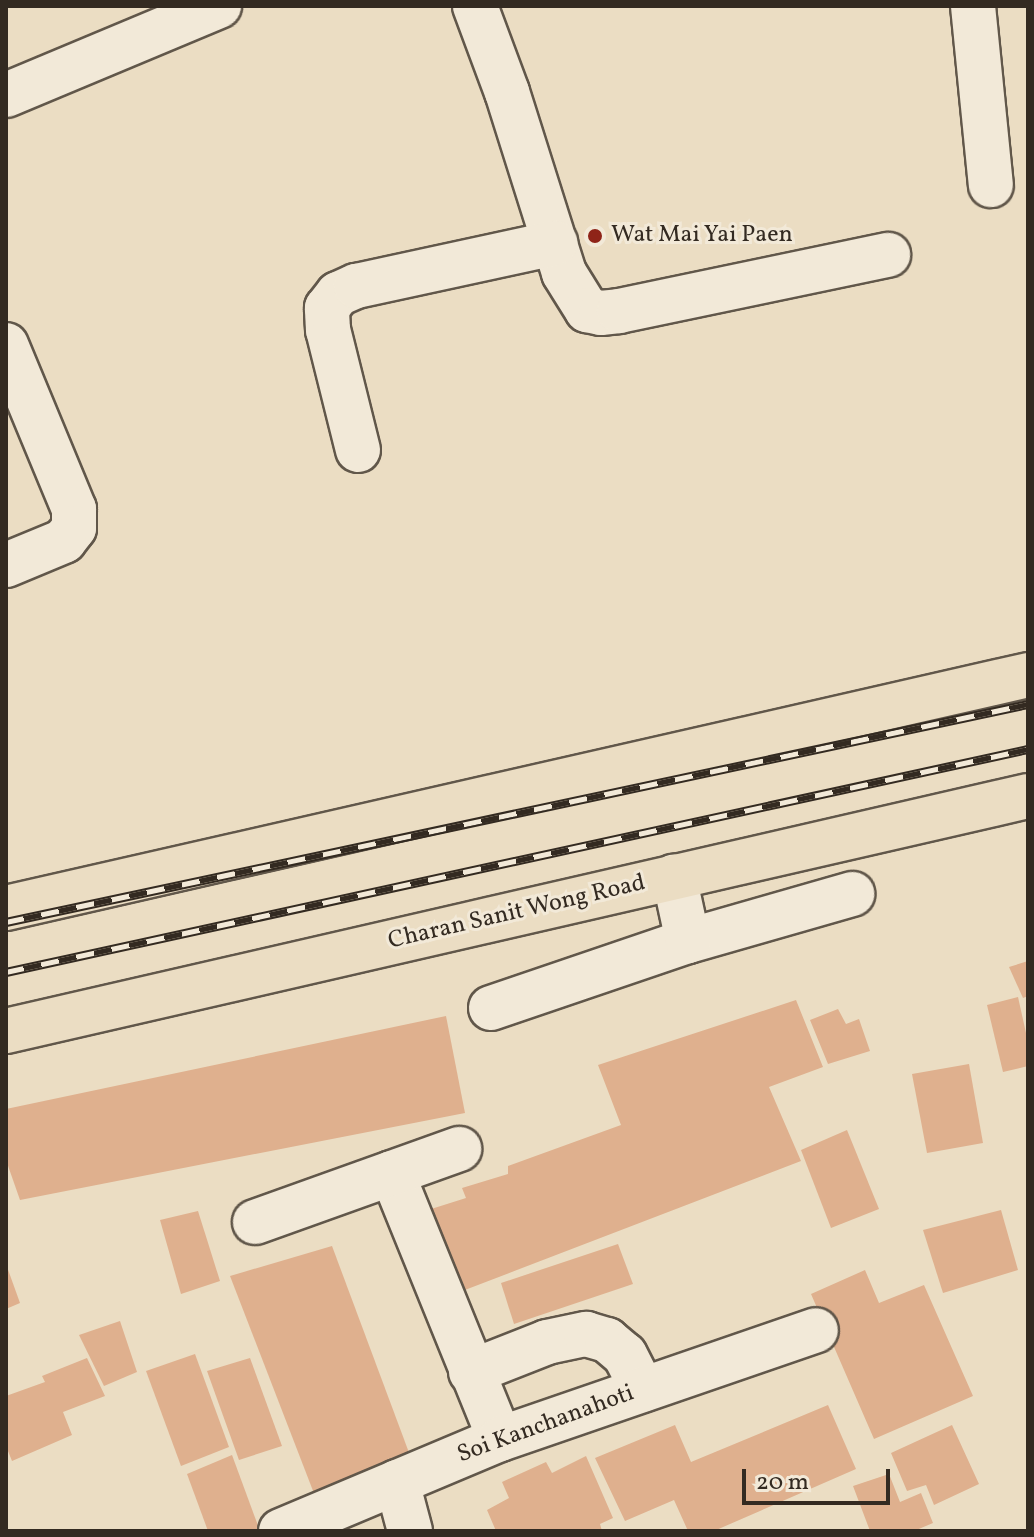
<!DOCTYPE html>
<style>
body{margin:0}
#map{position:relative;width:1034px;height:1537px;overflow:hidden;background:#ebddc3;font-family:Vollkorn,serif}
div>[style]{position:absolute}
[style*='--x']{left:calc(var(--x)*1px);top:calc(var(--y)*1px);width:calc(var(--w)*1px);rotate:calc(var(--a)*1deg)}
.building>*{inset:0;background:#dfb08e}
.roads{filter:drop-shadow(2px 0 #61574a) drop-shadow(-2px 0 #61574a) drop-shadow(0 2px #61574a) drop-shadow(0 -2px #61574a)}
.minor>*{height:44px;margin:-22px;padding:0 22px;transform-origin:22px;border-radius:22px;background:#f2e9d8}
.major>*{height:44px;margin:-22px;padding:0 22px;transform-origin:22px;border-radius:22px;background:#ebddc3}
.rail>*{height:9px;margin-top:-4.5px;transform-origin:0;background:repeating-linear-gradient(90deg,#f2e9d8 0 18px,#332a21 0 36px);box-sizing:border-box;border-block:2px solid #332a21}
.dots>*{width:22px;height:22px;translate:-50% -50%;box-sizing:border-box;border:4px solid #f2e9d8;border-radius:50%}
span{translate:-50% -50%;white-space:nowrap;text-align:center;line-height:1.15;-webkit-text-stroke:6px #f2e9d8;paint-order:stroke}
.poi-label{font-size:24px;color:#332a21}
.left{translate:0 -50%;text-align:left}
.street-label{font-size:24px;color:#332a21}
.frame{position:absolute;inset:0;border:8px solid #332a21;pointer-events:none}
.scale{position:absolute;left:742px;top:1469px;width:148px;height:36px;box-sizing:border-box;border:4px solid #332a21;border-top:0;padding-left:10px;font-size:24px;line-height:28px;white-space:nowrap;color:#332a21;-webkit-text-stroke:6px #f2e9d8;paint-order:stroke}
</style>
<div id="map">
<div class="building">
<div style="clip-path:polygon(1028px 961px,1028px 996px,1023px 998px,1009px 967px)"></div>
<div style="clip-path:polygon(1018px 997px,1028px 1042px,1028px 1066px,1003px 1072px,987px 1005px)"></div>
<div style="clip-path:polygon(796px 1000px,823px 1067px,769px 1087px,801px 1161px,457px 1293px,428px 1210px,466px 1198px,462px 1188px,508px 1174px,508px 1166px,621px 1125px,598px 1065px)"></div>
<div style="clip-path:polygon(838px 1009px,846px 1024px,859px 1019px,870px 1051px,828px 1064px,810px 1020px)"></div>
<div style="clip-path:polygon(446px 1016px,465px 1113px,20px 1200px,6px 1160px,6px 1109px)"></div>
<div style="clip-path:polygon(969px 1064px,983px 1143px,927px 1153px,912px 1074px)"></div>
<div style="clip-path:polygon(847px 1130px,879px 1209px,831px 1228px,801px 1150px)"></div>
<div style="clip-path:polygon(1001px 1210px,1018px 1270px,943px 1293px,923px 1230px)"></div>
<div style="clip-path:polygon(198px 1211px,220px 1281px,181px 1294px,160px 1220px)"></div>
<div style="clip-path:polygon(618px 1244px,633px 1284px,514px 1324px,501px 1283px)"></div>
<div style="clip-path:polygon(332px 1246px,411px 1458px,315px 1496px,230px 1276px)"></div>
<div style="clip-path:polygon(6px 1264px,20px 1303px,6px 1309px)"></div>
<div style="clip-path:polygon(865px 1270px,879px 1303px,924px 1285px,973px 1396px,874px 1439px,811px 1294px)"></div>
<div style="clip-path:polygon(120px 1321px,137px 1372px,104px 1386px,79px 1335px)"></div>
<div style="clip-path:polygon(195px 1354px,229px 1447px,181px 1466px,146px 1371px)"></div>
<div style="clip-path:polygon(87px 1358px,105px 1396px,63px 1412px,72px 1435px,12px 1461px,6px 1446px,6px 1396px,45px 1382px,42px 1376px)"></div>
<div style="clip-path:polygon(250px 1358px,282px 1446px,239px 1460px,207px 1371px)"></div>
<div style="clip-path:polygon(828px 1405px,856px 1469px,714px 1531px,688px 1531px,674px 1500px,625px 1521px,595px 1458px,675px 1425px,691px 1462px)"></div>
<div style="clip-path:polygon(952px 1425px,979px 1484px,934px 1505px,926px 1485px,907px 1491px,891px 1453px)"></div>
<div style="clip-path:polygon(232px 1455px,260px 1531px,208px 1531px,187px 1474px)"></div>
<div style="clip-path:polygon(586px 1456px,613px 1518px,600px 1524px,602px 1531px,496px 1531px,487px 1510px,509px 1498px,502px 1482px,546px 1462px,552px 1473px)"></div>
<div style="clip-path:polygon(889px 1474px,900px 1502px,921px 1493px,933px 1523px,914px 1531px,870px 1531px,853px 1486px)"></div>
</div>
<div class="roads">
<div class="minor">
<div style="--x:475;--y:6;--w:92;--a:69.6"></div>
<div style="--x:507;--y:92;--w:190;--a:72.5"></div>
<div style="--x:564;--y:273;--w:44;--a:58.1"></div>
<div style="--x:587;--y:310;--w:14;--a:12"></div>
<div style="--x:601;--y:313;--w:18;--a:-6"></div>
<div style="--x:619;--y:311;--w:275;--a:-11.8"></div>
<div style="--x:973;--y:6;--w:180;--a:84.3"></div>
<div style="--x:6;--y:95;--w:231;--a:-22.7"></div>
<div style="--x:6;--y:345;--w:178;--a:67.5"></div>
<div style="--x:74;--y:509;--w:19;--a:90"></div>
<div style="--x:74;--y:528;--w:16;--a:128"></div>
<div style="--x:64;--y:541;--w:63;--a:157.5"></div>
<div style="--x:358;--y:450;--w:124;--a:-104"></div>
<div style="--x:328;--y:330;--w:22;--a:-93"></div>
<div style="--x:327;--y:308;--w:18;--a:-52"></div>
<div style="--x:338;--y:294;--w:20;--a:-24"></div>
<div style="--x:356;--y:286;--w:204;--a:-12.2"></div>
<div style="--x:688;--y:941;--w:171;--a:-16"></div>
<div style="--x:491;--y:1008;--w:208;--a:-18.8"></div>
<div style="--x:688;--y:941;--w:66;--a:-102.2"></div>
<div style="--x:392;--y:1173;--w:287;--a:67.9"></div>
<div style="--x:255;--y:1222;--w:217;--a:-19.7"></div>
<div style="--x:471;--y:1372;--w:82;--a:-21.5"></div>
<div style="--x:547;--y:1342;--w:40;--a:-12"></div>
<div style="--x:586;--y:1334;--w:22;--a:16"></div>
<div style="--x:607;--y:1340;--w:23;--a:40"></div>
<div style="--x:625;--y:1355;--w:39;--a:63"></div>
<div style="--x:397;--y:1482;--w:51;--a:75.1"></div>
<div style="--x:281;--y:1531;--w:238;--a:-22.8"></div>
<div style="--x:500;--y:1439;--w:334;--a:-19"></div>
</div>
<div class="major">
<div style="--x:6;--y:908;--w:1048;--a:-12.84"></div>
<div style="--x:6;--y:1031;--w:1049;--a:-12.95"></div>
</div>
</div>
<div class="rail">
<div style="--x:6;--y:922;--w:1045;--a:-12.04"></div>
<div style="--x:6;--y:972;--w:1046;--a:-12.31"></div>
</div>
<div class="dots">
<div style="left:595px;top:236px;background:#8f2418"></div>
</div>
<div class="poi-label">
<span class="left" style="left:611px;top:236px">Wat Mai Yai Paen</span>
</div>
<div class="street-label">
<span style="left:517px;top:913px;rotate:-13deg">Charan Sanit Wong Road</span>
<span style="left:546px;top:1425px;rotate:-20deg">Soi Kanchanahoti</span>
</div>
<div class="frame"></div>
<div class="scale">20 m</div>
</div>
